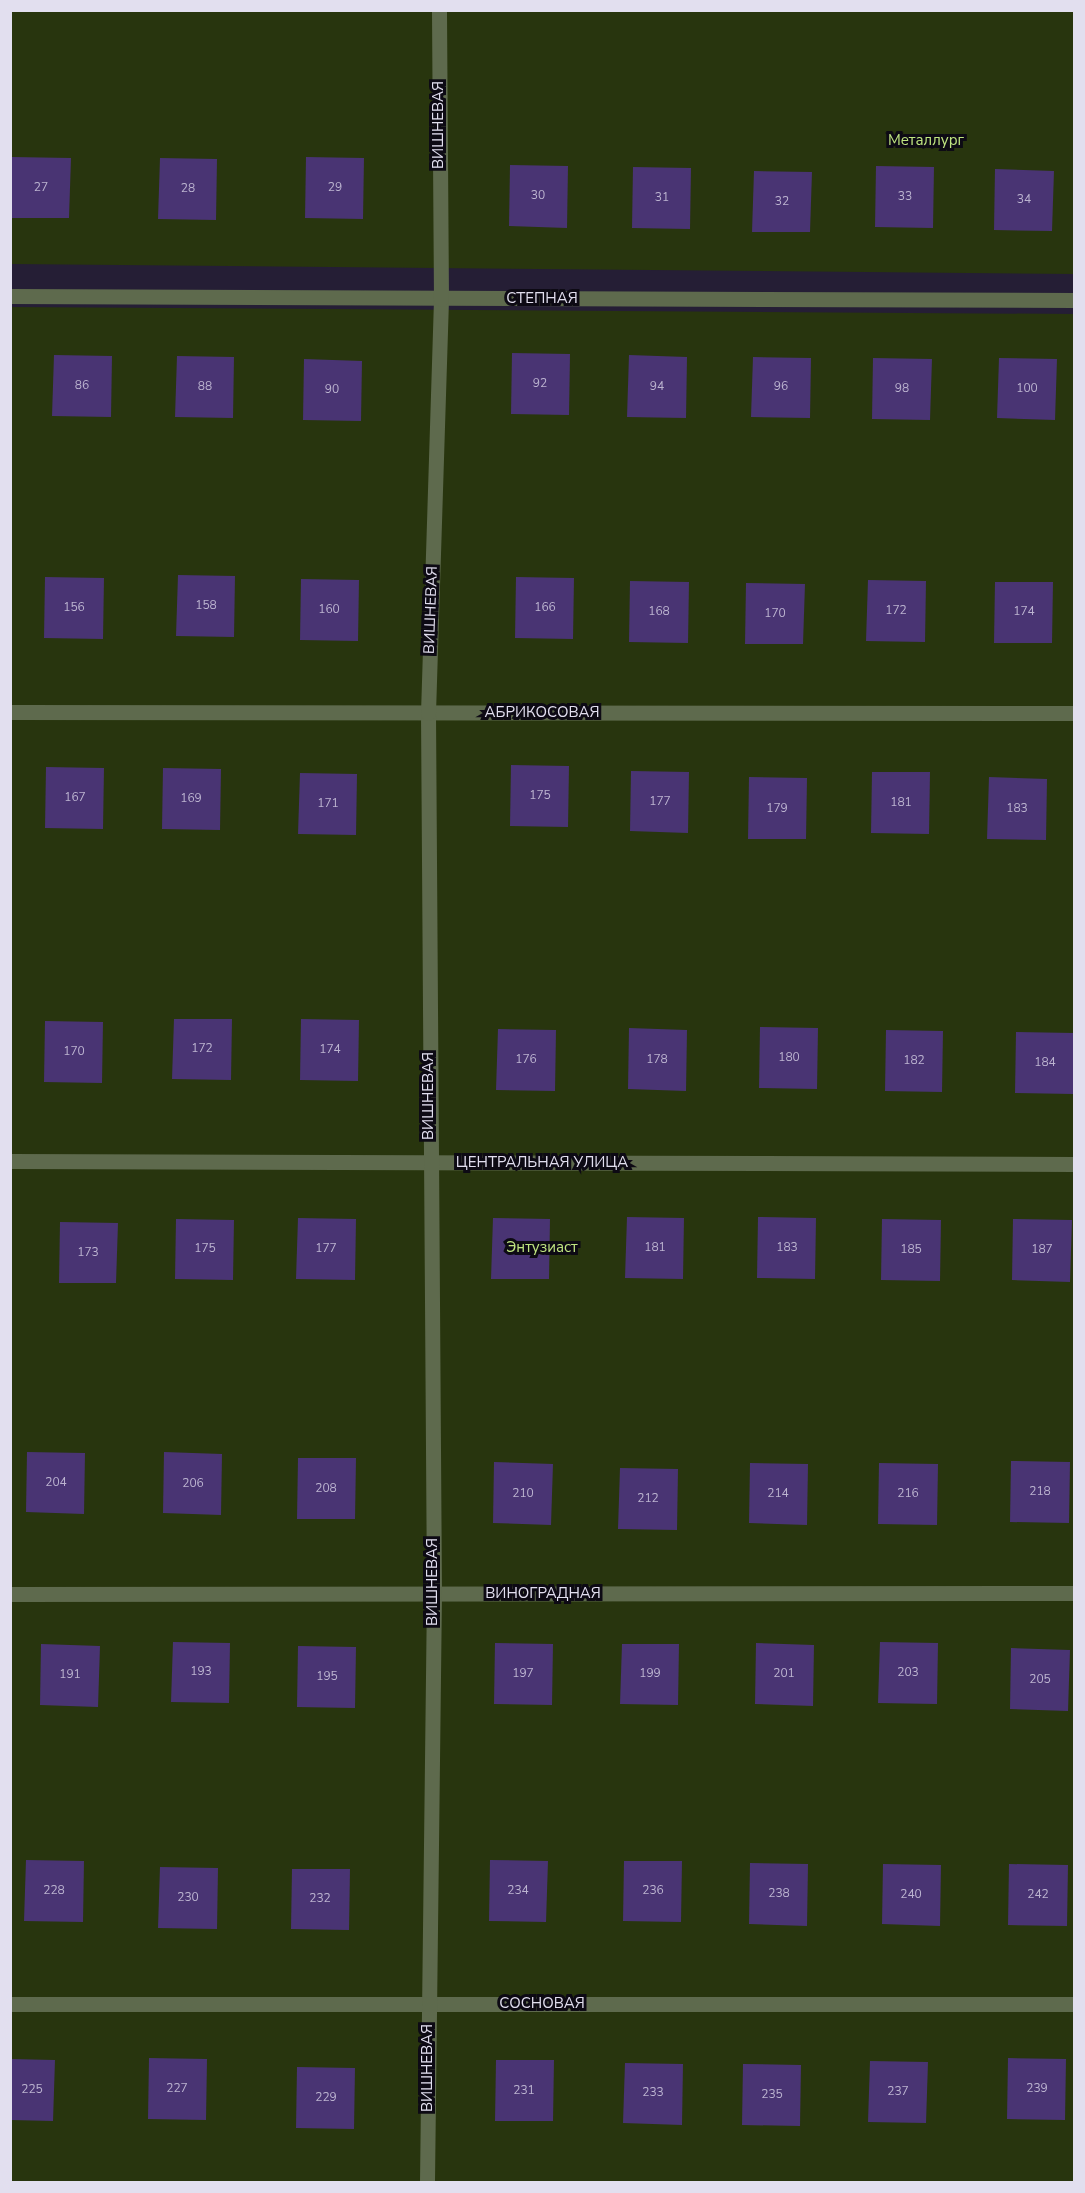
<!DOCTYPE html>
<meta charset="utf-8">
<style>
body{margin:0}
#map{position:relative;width:1085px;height:2193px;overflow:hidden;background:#251e35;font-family:"Nunito Sans",sans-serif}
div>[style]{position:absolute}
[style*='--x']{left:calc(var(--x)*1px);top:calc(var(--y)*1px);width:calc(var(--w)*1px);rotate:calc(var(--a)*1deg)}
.green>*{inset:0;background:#28350e}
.building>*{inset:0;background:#493473}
.street>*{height:15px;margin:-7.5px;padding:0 7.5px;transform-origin:7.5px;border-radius:7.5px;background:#5e6a4d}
span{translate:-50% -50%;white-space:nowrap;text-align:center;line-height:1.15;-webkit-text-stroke:6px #0d0a14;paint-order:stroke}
.number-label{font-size:12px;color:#bcb4d0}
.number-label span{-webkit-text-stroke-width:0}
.street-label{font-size:15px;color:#e2dfef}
.park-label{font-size:15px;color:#c0e681}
.frame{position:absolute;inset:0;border:12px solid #e2dfef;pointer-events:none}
</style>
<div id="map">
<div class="green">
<div style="clip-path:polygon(11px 11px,1074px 11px,1074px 274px,11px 264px)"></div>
<div style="clip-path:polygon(10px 307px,1074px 314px,1074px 2182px,11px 2182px)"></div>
</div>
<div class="building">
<div style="clip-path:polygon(12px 157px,71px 158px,69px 218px,11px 218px)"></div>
<div style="clip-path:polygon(306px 157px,364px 158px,363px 219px,305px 218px)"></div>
<div style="clip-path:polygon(160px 158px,217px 159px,216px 220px,158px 219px)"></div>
<div style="clip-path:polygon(510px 165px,568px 166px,567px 228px,509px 226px)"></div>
<div style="clip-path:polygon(876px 166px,934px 167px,933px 228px,875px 227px)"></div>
<div style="clip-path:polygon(633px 167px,691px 168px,690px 229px,632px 228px)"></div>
<div style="clip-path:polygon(995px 169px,1054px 171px,1052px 231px,994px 230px)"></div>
<div style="clip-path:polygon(754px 171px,812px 172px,810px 232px,752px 232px)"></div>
<div style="clip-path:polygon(512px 353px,570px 354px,569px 415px,511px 414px)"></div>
<div style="clip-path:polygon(54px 355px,112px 356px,111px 417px,52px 416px)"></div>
<div style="clip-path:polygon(629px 355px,687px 357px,686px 418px,627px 417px)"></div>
<div style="clip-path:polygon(177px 356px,234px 357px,233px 418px,175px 417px)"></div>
<div style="clip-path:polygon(753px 357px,811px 358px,810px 418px,751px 417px)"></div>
<div style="clip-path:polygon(873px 358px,932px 359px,930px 420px,872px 419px)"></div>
<div style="clip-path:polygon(999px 358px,1057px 359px,1055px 420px,997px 418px)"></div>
<div style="clip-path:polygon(304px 359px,362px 361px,361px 421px,303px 420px)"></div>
<div style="clip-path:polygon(178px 575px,235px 576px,234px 637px,176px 636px)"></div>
<div style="clip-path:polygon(45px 577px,104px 578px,103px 639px,44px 638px)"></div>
<div style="clip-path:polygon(516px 577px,574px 578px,573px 639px,515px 638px)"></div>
<div style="clip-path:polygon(301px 579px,359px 580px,358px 641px,300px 640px)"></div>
<div style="clip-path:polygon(868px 580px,926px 581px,925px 642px,866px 641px)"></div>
<div style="clip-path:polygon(630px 581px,689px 582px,688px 643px,629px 642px)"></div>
<div style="clip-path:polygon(995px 582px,1053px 582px,1052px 643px,994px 643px)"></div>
<div style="clip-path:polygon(746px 583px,805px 584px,803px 644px,745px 644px)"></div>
<div style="clip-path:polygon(511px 765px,569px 766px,568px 827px,510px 826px)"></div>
<div style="clip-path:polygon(46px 767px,104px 768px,103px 829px,45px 828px)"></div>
<div style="clip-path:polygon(163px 768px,221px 769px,220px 830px,162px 829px)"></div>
<div style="clip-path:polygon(631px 771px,689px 772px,688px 833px,630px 831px)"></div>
<div style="clip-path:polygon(872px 772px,930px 772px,929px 834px,871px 833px)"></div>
<div style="clip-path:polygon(300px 773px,357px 774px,356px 835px,298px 834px)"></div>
<div style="clip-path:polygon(749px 777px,807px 778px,806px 839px,748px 839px)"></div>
<div style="clip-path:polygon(989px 777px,1047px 779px,1046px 840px,987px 839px)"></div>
<div style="clip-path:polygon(174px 1019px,232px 1019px,231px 1080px,172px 1079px)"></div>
<div style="clip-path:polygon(301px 1019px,359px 1020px,358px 1081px,300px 1080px)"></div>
<div style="clip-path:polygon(45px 1021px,103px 1022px,102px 1083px,44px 1082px)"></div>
<div style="clip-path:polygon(760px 1027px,818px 1028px,817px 1089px,759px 1088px)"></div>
<div style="clip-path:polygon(629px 1028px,687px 1030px,686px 1091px,628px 1089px)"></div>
<div style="clip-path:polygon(498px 1029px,556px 1030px,555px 1091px,496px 1090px)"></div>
<div style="clip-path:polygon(886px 1030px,943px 1031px,942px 1092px,885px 1091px)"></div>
<div style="clip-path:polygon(1016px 1032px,1074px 1033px,1073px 1094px,1015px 1093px)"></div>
<div style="clip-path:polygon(627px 1217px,684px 1218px,683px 1279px,625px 1278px)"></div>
<div style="clip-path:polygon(758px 1217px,816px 1218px,815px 1279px,757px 1278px)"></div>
<div style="clip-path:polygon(298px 1218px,356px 1219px,355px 1280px,296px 1279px)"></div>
<div style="clip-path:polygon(493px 1218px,550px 1219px,549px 1279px,491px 1279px)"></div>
<div style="clip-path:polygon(176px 1219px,234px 1220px,233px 1280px,175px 1279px)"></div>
<div style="clip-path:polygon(882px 1219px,941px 1220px,940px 1281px,881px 1280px)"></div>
<div style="clip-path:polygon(1013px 1219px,1072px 1220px,1070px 1282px,1012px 1280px)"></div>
<div style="clip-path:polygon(60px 1222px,118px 1223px,116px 1283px,59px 1283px)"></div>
<div style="clip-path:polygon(27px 1452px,85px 1453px,84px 1514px,26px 1512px)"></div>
<div style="clip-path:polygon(164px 1452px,222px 1454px,221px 1515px,163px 1513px)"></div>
<div style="clip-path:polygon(298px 1458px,356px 1458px,355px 1519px,297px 1519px)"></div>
<div style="clip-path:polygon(1011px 1461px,1070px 1462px,1069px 1523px,1010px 1522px)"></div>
<div style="clip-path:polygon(494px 1462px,553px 1464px,551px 1525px,493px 1523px)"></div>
<div style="clip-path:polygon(750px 1463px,808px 1464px,807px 1525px,749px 1523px)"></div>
<div style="clip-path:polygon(879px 1463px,938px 1464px,937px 1525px,878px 1524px)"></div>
<div style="clip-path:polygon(620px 1468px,678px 1469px,677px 1530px,618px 1529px)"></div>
<div style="clip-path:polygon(173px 1642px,230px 1643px,229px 1703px,171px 1702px)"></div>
<div style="clip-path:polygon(880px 1642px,938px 1643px,937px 1704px,878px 1703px)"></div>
<div style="clip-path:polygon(495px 1643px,553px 1644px,552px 1705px,494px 1704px)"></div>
<div style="clip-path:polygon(756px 1643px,814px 1645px,813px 1706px,755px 1704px)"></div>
<div style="clip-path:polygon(41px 1644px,100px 1646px,98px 1707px,40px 1705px)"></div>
<div style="clip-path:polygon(622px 1644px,679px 1644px,678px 1705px,620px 1704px)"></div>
<div style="clip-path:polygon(298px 1646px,356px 1647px,355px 1708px,297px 1707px)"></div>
<div style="clip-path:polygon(1011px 1648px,1070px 1650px,1068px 1711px,1010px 1709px)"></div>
<div style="clip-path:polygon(26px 1860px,84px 1861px,83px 1922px,24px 1921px)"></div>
<div style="clip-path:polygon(490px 1860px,548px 1861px,546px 1922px,489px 1921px)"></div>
<div style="clip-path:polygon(624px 1861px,682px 1861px,681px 1922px,623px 1921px)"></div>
<div style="clip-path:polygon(750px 1863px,808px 1864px,807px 1926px,749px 1924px)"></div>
<div style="clip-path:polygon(883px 1864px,941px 1865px,940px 1926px,882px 1924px)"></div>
<div style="clip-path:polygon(1009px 1864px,1068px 1865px,1067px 1926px,1008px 1925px)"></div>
<div style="clip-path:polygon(160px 1867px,218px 1868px,217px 1929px,158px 1928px)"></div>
<div style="clip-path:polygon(292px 1869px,350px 1869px,349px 1930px,291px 1929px)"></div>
<div style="clip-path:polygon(149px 2058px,207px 2059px,206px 2120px,148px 2119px)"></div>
<div style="clip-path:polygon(1008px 2058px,1066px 2059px,1065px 2120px,1007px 2119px)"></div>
<div style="clip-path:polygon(10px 2059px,55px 2060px,53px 2121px,10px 2120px)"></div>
<div style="clip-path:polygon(496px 2060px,554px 2060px,553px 2121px,495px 2121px)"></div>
<div style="clip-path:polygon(870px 2061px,928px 2062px,926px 2123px,868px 2122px)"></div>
<div style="clip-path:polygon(625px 2063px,683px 2064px,682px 2125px,623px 2123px)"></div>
<div style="clip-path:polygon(743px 2064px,801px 2065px,800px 2126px,742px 2125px)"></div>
<div style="clip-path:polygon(297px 2067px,355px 2068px,354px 2129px,296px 2128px)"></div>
</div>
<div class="street">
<div style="--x:10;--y:296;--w:1064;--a:0.22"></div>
<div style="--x:10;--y:712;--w:1064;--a:0.05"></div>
<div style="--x:10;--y:1161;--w:1064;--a:0.16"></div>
<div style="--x:10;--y:1594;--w:1064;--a:-0.05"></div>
<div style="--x:10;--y:2004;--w:1064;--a:0"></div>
<div style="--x:427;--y:2182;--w:587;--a:-89.32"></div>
<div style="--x:434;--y:1595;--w:882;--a:-90.39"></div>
<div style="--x:428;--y:713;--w:414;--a:-88.2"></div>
<div style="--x:441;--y:299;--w:289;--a:-90.4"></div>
</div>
<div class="number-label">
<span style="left:41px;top:188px">27</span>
<span style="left:335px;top:188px">29</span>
<span style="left:188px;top:189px">28</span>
<span style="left:538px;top:196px">30</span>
<span style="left:905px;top:197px">33</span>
<span style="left:662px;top:198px">31</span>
<span style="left:1024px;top:200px">34</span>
<span style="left:782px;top:202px">32</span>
<span style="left:540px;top:384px">92</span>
<span style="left:82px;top:386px">86</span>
<span style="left:205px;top:387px">88</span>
<span style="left:657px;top:387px">94</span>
<span style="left:781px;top:387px">96</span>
<span style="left:902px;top:389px">98</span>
<span style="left:1027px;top:389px">100</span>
<span style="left:332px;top:390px">90</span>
<span style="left:206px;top:606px">158</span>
<span style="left:74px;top:608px">156</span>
<span style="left:545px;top:608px">166</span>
<span style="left:329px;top:610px">160</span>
<span style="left:896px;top:611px">172</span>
<span style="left:659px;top:612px">168</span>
<span style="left:1024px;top:612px">174</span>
<span style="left:775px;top:614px">170</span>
<span style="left:540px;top:796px">175</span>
<span style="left:75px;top:798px">167</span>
<span style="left:191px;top:799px">169</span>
<span style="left:660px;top:802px">177</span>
<span style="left:901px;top:803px">181</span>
<span style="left:328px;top:804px">171</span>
<span style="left:777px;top:809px">179</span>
<span style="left:1017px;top:809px">183</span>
<span style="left:202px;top:1049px">172</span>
<span style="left:330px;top:1050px">174</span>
<span style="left:74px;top:1052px">170</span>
<span style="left:789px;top:1058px">180</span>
<span style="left:526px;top:1060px">176</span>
<span style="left:657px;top:1060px">178</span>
<span style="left:914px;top:1061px">182</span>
<span style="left:1045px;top:1063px">184</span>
<span style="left:655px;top:1248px">181</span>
<span style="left:787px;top:1248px">183</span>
<span style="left:205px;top:1249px">175</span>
<span style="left:326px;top:1249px">177</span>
<span style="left:911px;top:1250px">185</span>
<span style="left:1042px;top:1250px">187</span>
<span style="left:88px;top:1253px">173</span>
<span style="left:56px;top:1483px">204</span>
<span style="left:193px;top:1484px">206</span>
<span style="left:326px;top:1489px">208</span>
<span style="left:1040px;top:1492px">218</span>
<span style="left:523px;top:1494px">210</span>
<span style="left:778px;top:1494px">214</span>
<span style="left:908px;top:1494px">216</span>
<span style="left:648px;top:1499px">212</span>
<span style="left:201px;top:1672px">193</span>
<span style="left:908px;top:1673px">203</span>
<span style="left:523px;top:1674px">197</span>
<span style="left:650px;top:1674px">199</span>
<span style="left:784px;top:1674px">201</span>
<span style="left:70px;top:1675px">191</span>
<span style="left:327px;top:1677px">195</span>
<span style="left:1040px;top:1680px">205</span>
<span style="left:54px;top:1891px">228</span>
<span style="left:518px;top:1891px">234</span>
<span style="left:653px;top:1891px">236</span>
<span style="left:779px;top:1894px">238</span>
<span style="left:911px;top:1895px">240</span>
<span style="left:1038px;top:1895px">242</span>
<span style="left:188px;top:1898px">230</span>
<span style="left:320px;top:1899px">232</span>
<span style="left:177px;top:2089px">227</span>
<span style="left:1037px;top:2089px">239</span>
<span style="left:32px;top:2090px">225</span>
<span style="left:524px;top:2091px">231</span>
<span style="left:898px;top:2092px">237</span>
<span style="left:653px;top:2093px">233</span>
<span style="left:772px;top:2095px">235</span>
<span style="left:326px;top:2098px">229</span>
</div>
<div class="street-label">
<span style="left:439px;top:125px;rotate:-90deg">ВИШНЕВАЯ</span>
<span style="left:542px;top:299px">СТЕПНАЯ</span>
<span style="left:431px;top:610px;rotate:-88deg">ВИШНЕВАЯ</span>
<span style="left:542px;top:713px">АБРИКОСОВАЯ</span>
<span style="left:429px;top:1096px;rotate:-90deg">ВИШНЕВАЯ</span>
<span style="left:542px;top:1163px">ЦЕНТРАЛЬНАЯ УЛИЦА</span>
<span style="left:433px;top:1582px;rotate:-90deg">ВИШНЕВАЯ</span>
<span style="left:543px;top:1594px">ВИНОГРАДНАЯ</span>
<span style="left:542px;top:2004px">СОСНОВАЯ</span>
<span style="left:428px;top:2068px;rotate:-90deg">ВИШНЕВАЯ</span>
</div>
<div class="park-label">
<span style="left:926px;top:141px">Металлург</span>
<span style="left:542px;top:1248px">Энтузиаст</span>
</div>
<div class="frame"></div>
</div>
